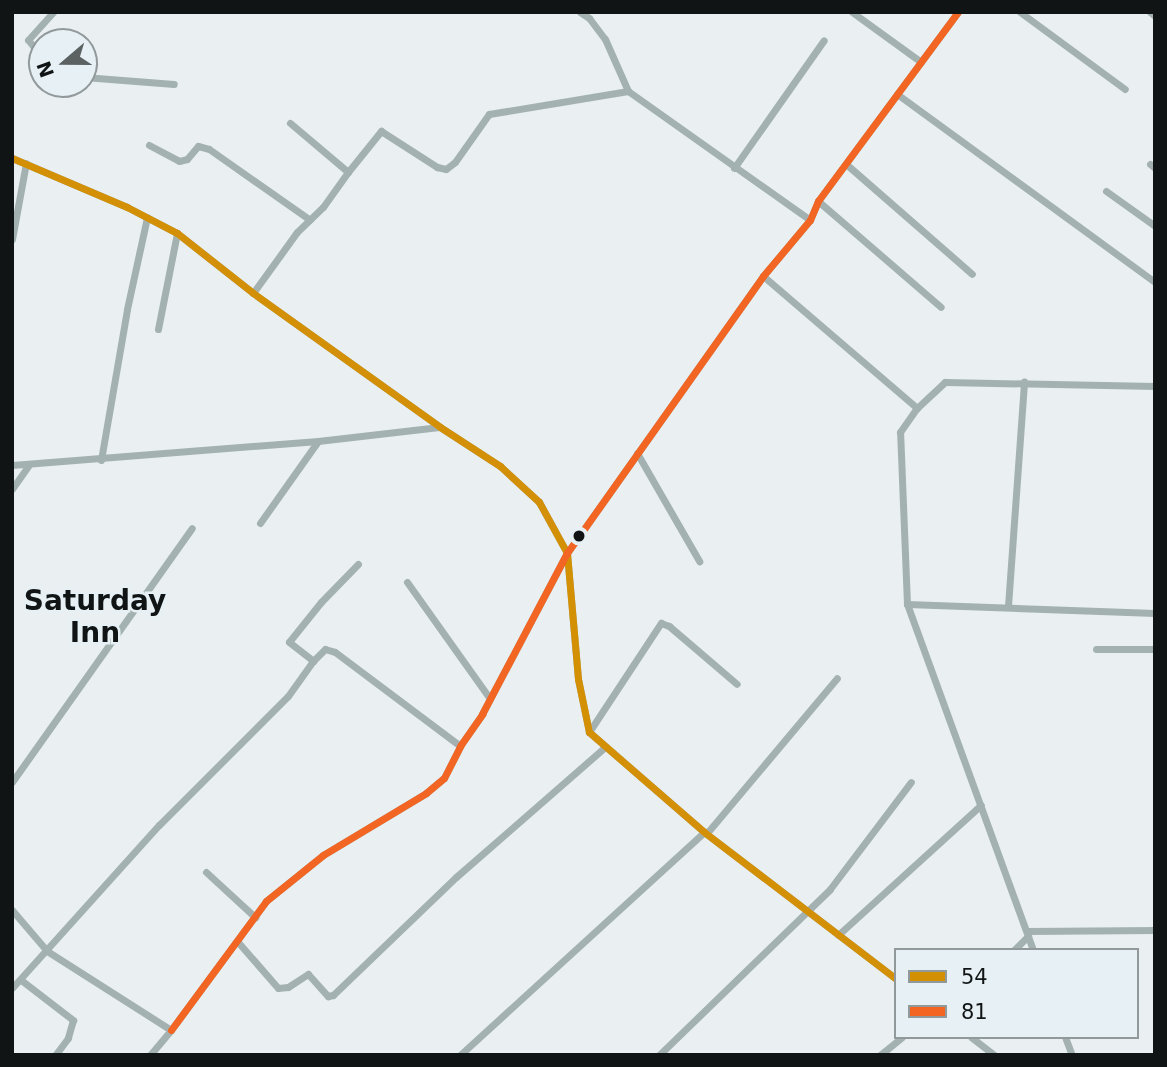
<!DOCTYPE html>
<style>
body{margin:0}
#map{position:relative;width:1167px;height:1067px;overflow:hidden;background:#eaf0f2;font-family:"DejaVu Sans",sans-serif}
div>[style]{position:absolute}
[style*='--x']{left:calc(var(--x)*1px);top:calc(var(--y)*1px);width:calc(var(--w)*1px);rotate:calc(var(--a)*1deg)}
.street>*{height:7px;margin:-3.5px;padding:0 3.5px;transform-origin:3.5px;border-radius:3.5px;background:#a3b2b1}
.bus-1>*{height:7px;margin:-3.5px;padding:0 3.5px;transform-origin:3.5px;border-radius:3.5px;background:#d49003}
.bus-2>*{height:7px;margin:-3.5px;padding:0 3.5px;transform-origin:3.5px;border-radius:3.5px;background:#f26522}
.dots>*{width:19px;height:19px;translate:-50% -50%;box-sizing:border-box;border:4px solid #e7f1f5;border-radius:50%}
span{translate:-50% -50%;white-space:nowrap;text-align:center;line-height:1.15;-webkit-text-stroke:5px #e7f1f5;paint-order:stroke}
.quarter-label{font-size:28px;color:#101415;font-weight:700}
.frame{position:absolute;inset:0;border:14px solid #101415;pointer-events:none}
.legend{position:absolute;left:894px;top:948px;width:245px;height:91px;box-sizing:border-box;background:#e7f1f5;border:2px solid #91999b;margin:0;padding:9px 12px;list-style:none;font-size:21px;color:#101415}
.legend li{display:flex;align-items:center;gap:14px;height:35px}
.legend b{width:35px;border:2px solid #91999b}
.north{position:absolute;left:28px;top:28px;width:70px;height:70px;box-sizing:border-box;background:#e7f1f5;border:2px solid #91999b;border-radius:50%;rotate:250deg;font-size:19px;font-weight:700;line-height:28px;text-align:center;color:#101415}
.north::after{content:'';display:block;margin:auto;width:24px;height:32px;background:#5c6162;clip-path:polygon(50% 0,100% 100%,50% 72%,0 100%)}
</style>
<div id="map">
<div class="street">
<div style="--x:580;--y:12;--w:11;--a:34"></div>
<div style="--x:589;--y:18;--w:26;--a:53"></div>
<div style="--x:605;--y:39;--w:57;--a:66.1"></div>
<div style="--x:628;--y:91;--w:223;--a:35.3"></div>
<div style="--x:852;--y:12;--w:85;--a:35.9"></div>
<div style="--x:1020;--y:12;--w:130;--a:36.3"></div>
<div style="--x:1150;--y:12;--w:6;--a:39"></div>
<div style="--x:42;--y:57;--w:22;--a:-129"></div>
<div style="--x:28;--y:40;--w:38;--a:-48"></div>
<div style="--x:84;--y:77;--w:90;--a:4.4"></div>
<div style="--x:897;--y:94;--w:319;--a:36.1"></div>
<div style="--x:149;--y:145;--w:34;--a:28"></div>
<div style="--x:179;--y:161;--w:8;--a:-14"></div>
<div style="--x:187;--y:159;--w:17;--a:-50"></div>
<div style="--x:198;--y:146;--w:11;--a:15"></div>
<div style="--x:209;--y:149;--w:123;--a:35.1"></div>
<div style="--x:12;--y:158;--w:125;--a:23.1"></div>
<div style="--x:127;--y:207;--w:56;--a:27.5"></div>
<div style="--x:177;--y:233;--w:97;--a:38.3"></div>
<div style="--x:253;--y:293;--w:230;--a:35.6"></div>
<div style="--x:440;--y:427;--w:72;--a:33"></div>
<div style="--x:500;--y:466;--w:53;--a:42.7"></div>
<div style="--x:539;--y:502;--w:58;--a:61.2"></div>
<div style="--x:567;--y:553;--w:126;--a:85"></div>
<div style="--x:578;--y:679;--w:54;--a:78.3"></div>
<div style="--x:589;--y:732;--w:152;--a:41"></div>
<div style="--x:704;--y:832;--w:242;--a:37.4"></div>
<div style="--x:846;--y:164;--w:167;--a:41.1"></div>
<div style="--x:1150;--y:164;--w:6;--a:39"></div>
<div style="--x:734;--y:168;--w:156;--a:-54.9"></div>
<div style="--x:348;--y:172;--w:53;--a:-51.2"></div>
<div style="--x:381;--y:131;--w:67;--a:32.7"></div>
<div style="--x:437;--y:167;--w:9;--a:13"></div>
<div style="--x:446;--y:169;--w:11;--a:-38"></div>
<div style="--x:455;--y:162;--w:59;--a:-54.7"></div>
<div style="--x:489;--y:114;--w:141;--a:-9.4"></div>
<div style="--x:1106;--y:191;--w:60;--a:35.5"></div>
<div style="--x:818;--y:201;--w:162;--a:40.8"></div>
<div style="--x:12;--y:239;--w:77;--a:-79.6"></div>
<div style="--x:763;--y:276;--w:203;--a:40.6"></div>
<div style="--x:253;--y:293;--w:75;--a:-54.2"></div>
<div style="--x:297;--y:232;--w:36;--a:-44"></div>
<div style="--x:323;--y:207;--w:43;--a:-54.5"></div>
<div style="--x:348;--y:172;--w:76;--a:-139.8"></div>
<div style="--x:158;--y:329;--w:98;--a:-78.8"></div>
<div style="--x:637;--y:453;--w:125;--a:60.1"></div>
<div style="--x:101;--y:460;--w:153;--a:-80.2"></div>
<div style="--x:127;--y:309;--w:94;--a:-77.7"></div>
<div style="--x:12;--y:465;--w:307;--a:-4.5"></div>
<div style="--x:318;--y:441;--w:122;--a:-6.6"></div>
<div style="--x:12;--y:489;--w:29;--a:-55"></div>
<div style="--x:260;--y:523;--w:100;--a:-54.7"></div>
<div style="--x:358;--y:564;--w:53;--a:134.2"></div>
<div style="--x:321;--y:602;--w:51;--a:128.7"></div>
<div style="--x:289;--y:642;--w:31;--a:38"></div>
<div style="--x:313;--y:661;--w:17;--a:-45"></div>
<div style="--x:325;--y:649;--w:10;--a:17"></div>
<div style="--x:335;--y:652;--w:156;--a:36.9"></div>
<div style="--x:407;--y:582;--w:143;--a:54.6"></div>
<div style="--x:907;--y:604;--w:248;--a:2.1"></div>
<div style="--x:1008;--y:606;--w:225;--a:-85.9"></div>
<div style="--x:1096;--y:649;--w:59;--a:0"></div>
<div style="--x:589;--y:732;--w:131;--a:-56.6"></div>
<div style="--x:661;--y:623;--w:9;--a:21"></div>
<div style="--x:669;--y:626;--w:89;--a:40.5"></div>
<div style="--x:12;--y:782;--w:311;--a:-54.7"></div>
<div style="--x:707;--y:833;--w:202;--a:-50"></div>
<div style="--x:206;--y:872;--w:67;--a:42.6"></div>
<div style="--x:12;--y:910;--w:54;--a:49.5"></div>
<div style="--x:47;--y:951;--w:147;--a:32.5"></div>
<div style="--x:171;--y:1030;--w:33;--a:130"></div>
<div style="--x:1027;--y:931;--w:128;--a:-0.4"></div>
<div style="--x:838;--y:935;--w:193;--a:-42.3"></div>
<div style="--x:237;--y:941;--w:62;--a:48.9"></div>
<div style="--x:278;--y:988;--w:10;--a:-6"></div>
<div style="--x:288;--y:987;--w:24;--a:-33"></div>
<div style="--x:308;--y:974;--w:30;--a:48"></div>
<div style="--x:328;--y:996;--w:5;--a:-11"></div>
<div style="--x:333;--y:995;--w:170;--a:-43.8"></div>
<div style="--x:456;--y:877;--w:196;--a:-41.1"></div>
<div style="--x:1014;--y:950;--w:20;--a:-45"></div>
<div style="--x:1033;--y:950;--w:368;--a:-110"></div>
<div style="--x:907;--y:604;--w:172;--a:-92.3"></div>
<div style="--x:900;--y:432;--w:29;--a:-55"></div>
<div style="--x:917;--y:408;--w:38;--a:-43"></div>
<div style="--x:945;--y:382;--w:210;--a:1.1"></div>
<div style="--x:21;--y:980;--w:66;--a:37.6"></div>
<div style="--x:73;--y:1020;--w:19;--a:106"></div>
<div style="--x:68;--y:1038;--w:21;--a:127"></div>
<div style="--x:12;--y:988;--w:219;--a:-48"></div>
<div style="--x:159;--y:825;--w:182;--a:-45"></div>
<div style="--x:288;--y:696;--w:43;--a:-54.5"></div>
<div style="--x:171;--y:1030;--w:160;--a:-53.6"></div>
<div style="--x:266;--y:901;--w:73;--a:-38.9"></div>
<div style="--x:323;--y:855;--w:120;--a:-31"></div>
<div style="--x:426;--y:793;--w:23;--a:-40"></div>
<div style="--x:444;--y:778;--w:36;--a:-63"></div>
<div style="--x:460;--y:746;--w:39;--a:-55"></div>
<div style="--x:482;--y:714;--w:182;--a:-62.2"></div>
<div style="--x:567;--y:553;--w:339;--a:-54.7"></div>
<div style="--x:763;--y:276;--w:73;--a:-50"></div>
<div style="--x:810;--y:220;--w:21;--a:-67"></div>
<div style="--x:818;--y:201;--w:235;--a:-53.5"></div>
<div style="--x:971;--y:1037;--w:29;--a:38"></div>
<div style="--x:1065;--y:1037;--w:19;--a:69"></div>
<div style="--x:460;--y:1055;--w:331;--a:-42.4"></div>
<div style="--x:659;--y:1055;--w:238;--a:-44.1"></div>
<div style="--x:830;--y:889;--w:134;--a:-52.9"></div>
<div style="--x:880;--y:1055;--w:28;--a:-39"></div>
</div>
<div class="bus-1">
<div style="--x:12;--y:158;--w:125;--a:23.1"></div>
<div style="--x:127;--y:207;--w:56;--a:27.5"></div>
<div style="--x:177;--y:233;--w:97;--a:38.3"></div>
<div style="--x:253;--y:293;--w:230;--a:35.6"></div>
<div style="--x:440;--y:427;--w:72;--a:33"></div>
<div style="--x:500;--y:466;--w:53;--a:42.7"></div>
<div style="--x:539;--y:502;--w:58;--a:61.2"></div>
<div style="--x:567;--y:553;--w:126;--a:85"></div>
<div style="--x:578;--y:679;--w:54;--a:78.3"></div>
<div style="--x:589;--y:732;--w:152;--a:41"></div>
<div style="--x:704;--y:832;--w:242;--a:37.4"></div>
</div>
<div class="bus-2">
<div style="--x:171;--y:1030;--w:160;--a:-53.6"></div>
<div style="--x:266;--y:901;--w:73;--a:-38.9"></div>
<div style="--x:323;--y:855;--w:120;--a:-31"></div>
<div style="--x:426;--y:793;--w:23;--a:-40"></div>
<div style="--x:444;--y:778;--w:36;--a:-63"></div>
<div style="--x:460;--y:746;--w:39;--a:-55"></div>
<div style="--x:482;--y:714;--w:182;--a:-62.2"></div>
<div style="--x:567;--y:553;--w:339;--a:-54.7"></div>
<div style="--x:763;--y:276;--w:73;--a:-50"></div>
<div style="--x:810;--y:220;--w:21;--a:-67"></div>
<div style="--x:818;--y:201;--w:235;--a:-53.5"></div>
</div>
<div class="dots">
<div style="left:579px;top:536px;background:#101415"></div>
</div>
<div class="quarter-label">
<span style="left:95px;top:617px">Saturday<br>Inn</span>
</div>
<div class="frame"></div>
<ul class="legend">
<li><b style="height:9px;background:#d49003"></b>54</li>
<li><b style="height:9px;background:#f26522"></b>81</li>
</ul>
<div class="north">N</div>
</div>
